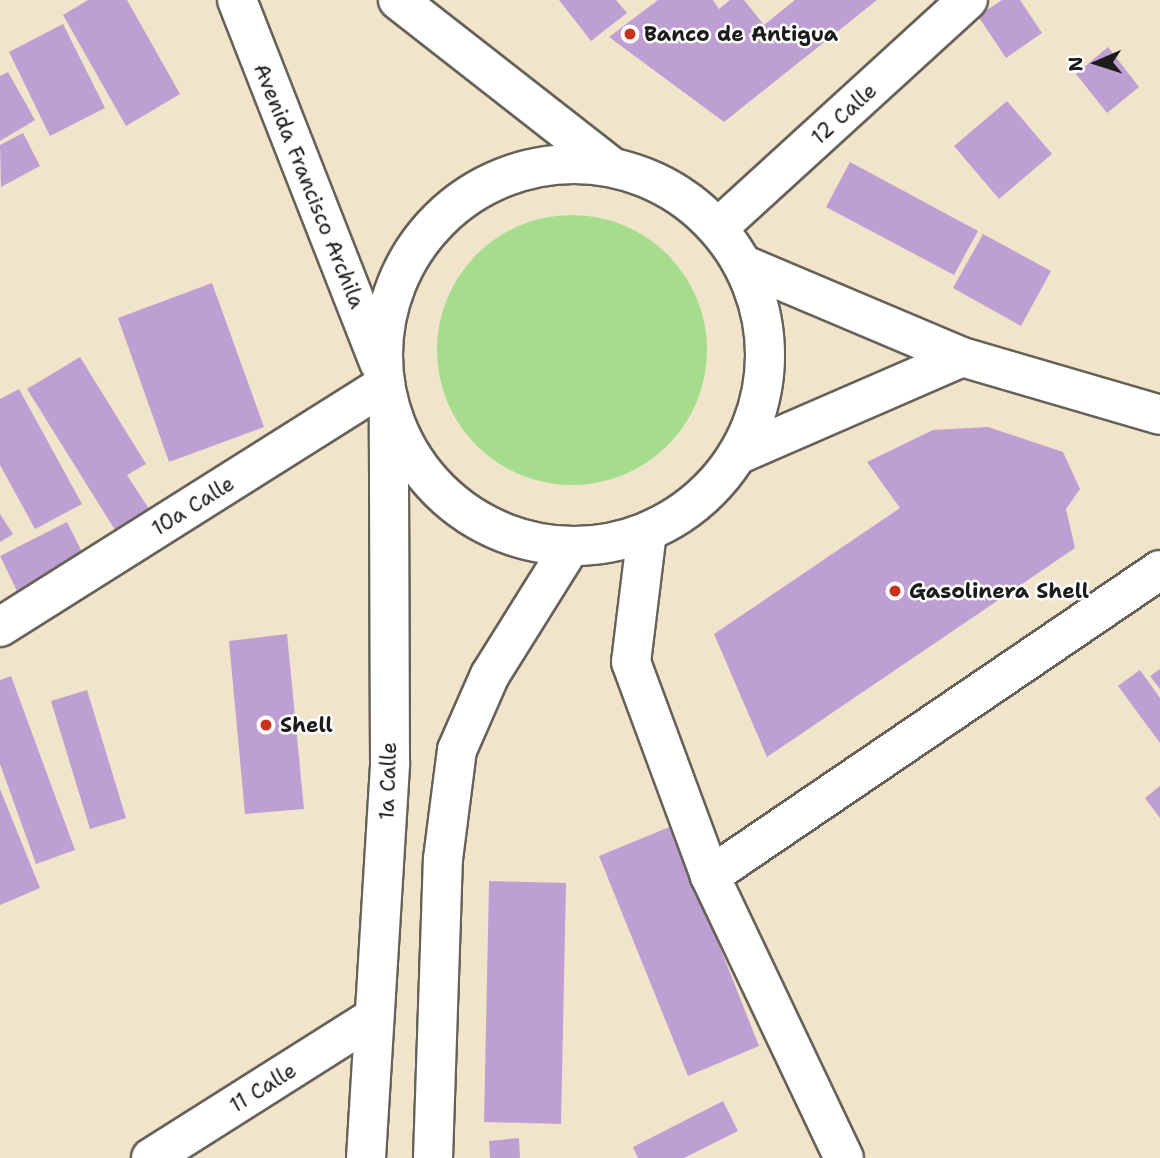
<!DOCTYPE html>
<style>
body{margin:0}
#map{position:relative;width:1160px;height:1158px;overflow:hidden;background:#f0e5ca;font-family:"Shantell Sans",sans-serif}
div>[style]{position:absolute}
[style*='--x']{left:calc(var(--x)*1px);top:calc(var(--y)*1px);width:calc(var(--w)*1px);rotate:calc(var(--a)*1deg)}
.green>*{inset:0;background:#a5dc8d}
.round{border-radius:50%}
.building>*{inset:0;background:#be9fd3}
.roads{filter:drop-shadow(2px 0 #666259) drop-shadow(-2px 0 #666259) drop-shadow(0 2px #666259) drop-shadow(0 -2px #666259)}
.minor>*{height:38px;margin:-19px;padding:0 19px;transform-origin:19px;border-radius:19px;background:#fff}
.major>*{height:38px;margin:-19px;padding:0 19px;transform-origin:19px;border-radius:19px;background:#fff}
.major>.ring{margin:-19px;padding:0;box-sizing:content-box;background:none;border:38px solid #fff;border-radius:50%}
.dots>*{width:19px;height:19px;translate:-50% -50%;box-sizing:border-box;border:4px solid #fff;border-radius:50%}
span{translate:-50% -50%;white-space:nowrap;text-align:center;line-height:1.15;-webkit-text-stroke:5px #fff;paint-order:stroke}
.poi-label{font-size:21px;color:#1c1c1c;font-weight:700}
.left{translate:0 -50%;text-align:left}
.street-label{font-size:21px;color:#1c1c1c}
.north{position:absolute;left:1062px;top:28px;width:70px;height:70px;-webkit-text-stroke:5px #fff;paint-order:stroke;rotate:267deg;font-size:19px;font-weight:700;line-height:28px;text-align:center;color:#1c1c1c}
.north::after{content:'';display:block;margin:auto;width:24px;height:32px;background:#1c1c1c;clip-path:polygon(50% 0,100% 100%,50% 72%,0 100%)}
</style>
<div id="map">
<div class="green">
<div class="round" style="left:437px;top:215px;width:270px;height:270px"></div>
</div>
<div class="building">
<div style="clip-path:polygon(88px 0,127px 0,180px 94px,126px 126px,63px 15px)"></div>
<div style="clip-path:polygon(559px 0,616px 0,627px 13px,591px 41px)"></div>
<div style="clip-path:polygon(658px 0,713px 0,719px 9px,730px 0,744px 0,764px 25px,795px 0,877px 0,724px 122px,609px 37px)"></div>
<div style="clip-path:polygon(1002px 0,1020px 0,1042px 33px,1006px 58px,978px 16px)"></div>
<div style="clip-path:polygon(63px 24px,105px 108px,50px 136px,9px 52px)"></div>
<div style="clip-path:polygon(1108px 47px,1139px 87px,1107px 113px,1076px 74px)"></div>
<div style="clip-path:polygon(8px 72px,35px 120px,0 141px,0 76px)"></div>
<div style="clip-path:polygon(1007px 101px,1052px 154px,999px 199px,954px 146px)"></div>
<div style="clip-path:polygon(23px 133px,40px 166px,1px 187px,0 145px)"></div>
<div style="clip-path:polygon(850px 162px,978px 231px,954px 275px,826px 207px)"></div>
<div style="clip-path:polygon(983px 234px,1051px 271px,1021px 326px,953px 288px)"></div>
<div style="clip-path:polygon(212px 283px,264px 427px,169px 462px,118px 318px)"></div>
<div style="clip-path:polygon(80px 357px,146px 464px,127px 475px,149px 509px,115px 530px,27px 389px)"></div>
<div style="clip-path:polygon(19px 389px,82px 504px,35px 529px,0 465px,0 399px)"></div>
<div style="clip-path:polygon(988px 427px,1063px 452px,1080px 489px,1066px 509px,1075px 548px,767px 757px,714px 634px,900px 508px,867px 462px,933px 430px)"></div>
<div style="clip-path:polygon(0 514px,13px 534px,0 542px)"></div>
<div style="clip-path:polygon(67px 522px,85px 558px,18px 593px,0 556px)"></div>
<div style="clip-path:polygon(287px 634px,304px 809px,245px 814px,229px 641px)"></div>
<div style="clip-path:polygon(1160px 669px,1160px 689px,1150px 676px)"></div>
<div style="clip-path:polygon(1140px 670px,1160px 698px,1160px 743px,1118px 686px)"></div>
<div style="clip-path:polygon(11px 676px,75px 850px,36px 864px,0 764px,0 680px)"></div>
<div style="clip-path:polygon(87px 690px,126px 818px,90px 829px,51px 701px)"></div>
<div style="clip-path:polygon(1160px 786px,1160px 818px,1145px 798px)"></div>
<div style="clip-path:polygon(0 789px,40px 888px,0 905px)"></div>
<div style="clip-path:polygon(672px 826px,759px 1046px,688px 1076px,599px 856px)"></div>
<div style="clip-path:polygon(489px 881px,566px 883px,561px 1124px,484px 1122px)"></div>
<div style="clip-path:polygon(723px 1101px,738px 1131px,684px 1158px,638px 1158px,633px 1147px)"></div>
<div style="clip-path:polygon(519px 1138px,520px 1158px,490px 1158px,489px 1141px)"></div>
</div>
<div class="roads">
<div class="minor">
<div style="--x:719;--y:227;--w:337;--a:-42.4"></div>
<div style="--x:0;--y:627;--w:455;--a:-32.2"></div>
<div style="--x:710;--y:876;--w:544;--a:-34.22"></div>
<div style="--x:151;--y:1158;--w:264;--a:-32.3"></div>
</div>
<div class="major">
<div style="--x:237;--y:0;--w:390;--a:68.6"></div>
<div style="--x:398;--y:0;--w:266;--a:38"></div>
<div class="ring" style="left:383px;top:164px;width:344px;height:344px"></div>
<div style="--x:744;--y:265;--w:237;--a:22.9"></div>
<div style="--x:962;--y:357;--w:206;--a:16.3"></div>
<div style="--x:737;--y:455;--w:245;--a:-23.5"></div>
<div style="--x:647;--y:532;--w:131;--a:97"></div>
<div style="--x:631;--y:662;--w:228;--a:69.7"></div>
<div style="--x:710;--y:876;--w:312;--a:64.6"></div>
<div style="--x:366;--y:1158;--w:396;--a:-86.5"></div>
<div style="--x:390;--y:763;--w:344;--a:-90.2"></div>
<div style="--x:433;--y:1158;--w:299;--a:-88.1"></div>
<div style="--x:443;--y:859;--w:110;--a:-82.7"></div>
<div style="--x:457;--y:750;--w:82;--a:-66.3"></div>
<div style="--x:490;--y:675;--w:151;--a:-58"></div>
</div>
</div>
<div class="dots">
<div style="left:630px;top:34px;background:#c8321e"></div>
<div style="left:895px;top:591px;background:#c8321e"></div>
<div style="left:266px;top:725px;background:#c8321e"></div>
</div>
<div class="poi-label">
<span class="left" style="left:644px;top:34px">Banco de Antigua</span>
<span class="left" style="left:909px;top:591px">Gasolinera Shell</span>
<span class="left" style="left:280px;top:725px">Shell</span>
</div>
<div class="street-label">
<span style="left:844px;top:114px;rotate:-42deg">12 Calle</span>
<span style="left:309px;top:186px;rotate:68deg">Avenida Francisco Archila</span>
<span style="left:193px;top:506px;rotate:-32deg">10a Calle</span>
<span style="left:388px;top:781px;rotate:-88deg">1a Calle</span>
<span style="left:263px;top:1088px;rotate:-32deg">11 Calle</span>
</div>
<div class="north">N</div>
</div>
